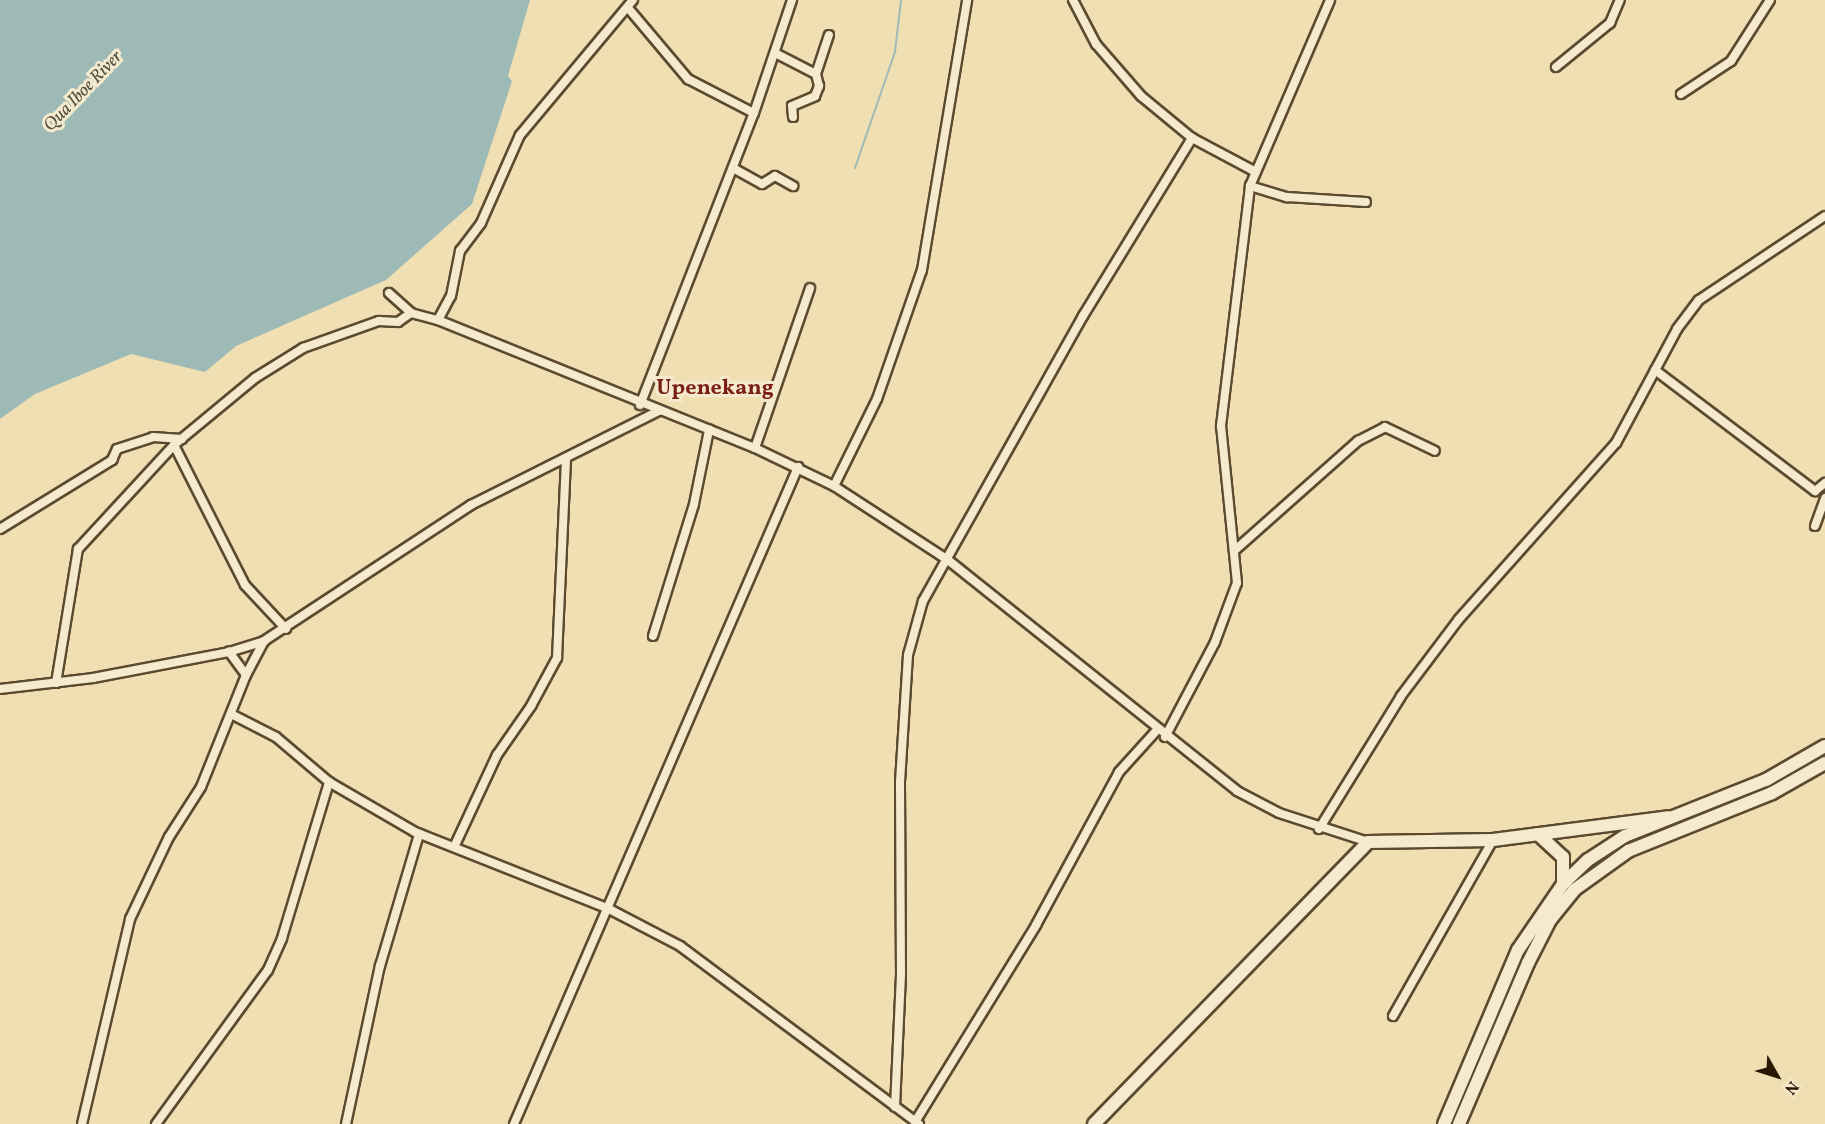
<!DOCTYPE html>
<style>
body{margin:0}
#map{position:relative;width:1825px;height:1124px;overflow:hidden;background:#f0dfb2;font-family:Vollkorn,serif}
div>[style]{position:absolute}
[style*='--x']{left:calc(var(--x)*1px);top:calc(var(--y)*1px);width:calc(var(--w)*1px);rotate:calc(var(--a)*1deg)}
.water>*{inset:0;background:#9ebab6}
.stream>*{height:2px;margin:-1px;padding:0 1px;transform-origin:1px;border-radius:1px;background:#9ebab6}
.roads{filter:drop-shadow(2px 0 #5c4a30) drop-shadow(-2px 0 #5c4a30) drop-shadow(0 2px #5c4a30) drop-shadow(0 -2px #5c4a30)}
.street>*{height:8px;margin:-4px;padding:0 4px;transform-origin:4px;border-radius:4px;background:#f5eacd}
.secondary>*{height:12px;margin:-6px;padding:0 6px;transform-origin:6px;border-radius:6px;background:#f5eacd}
span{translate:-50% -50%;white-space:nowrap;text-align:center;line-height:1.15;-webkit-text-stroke:6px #f5eacd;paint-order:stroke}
.water-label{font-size:18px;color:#535143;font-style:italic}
.district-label{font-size:22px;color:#7a1f14;font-weight:700}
.north{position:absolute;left:1747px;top:1046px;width:60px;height:60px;-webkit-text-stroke:4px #f5eacd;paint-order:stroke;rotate:129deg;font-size:16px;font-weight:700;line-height:24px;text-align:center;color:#2a1805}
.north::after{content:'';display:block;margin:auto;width:21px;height:27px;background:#2a1805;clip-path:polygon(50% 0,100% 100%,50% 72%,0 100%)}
</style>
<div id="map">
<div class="water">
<div style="clip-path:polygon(0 0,530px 0,508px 76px,512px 81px,472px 204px,386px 280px,236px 346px,205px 372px,131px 354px,35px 394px,0 419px)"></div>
</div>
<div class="stream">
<div style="--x:855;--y:168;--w:123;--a:-71"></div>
<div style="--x:895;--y:52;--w:52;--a:-83.4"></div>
</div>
<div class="roads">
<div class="street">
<div style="--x:1073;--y:0;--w:50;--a:62.4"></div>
<div style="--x:1096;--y:44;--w:69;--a:49.1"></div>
<div style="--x:1141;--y:96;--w:66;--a:39.5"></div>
<div style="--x:1192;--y:138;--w:70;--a:28"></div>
<div style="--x:629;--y:9;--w:92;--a:49.9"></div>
<div style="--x:688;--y:79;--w:74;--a:27.3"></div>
<div style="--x:775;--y:53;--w:46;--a:27.1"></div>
<div style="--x:816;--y:74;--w:41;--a:-71.6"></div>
<div style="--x:1556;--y:67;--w:70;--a:-39.2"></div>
<div style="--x:1610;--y:23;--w:25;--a:-67"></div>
<div style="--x:1681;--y:94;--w:60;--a:-33.4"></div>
<div style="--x:1731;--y:61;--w:72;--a:-57.4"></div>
<div style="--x:793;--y:117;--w:11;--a:-95"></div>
<div style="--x:792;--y:106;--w:25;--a:-23"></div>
<div style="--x:815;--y:96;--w:11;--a:-68"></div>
<div style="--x:819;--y:86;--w:12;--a:-104"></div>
<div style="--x:733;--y:168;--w:33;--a:29"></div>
<div style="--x:762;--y:184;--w:15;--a:-32"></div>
<div style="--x:775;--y:176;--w:21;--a:29"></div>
<div style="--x:1250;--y:186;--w:39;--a:17"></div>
<div style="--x:1287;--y:197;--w:79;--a:3.6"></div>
<div style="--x:389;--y:293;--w:30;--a:42"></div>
<div style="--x:411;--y:313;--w:28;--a:15"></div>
<div style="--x:438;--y:320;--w:342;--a:22"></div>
<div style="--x:755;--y:448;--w:88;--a:25.7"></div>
<div style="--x:834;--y:486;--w:136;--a:33"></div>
<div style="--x:948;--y:560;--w:370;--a:38.6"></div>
<div style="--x:1237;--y:791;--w:47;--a:27.6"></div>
<div style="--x:1279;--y:813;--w:94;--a:18"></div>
<div style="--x:438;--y:320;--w:27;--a:-62"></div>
<div style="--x:451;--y:296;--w:46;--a:-78.7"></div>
<div style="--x:460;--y:251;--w:35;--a:-53"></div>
<div style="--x:481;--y:223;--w:96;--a:-66.1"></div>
<div style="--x:520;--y:135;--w:176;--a:-50.1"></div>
<div style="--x:1655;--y:370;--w:201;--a:37.1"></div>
<div style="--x:1815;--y:491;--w:13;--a:-39"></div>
<div style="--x:640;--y:405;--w:313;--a:-68.7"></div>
<div style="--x:754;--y:113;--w:119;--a:-71.4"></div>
<div style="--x:174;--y:445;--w:157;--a:63.1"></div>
<div style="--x:245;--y:585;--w:60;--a:47"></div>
<div style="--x:755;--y:448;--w:169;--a:-71"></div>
<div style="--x:834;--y:486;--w:97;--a:-63.7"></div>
<div style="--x:877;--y:399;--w:137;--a:-70.8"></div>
<div style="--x:922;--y:270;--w:274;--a:-80.5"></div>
<div style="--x:1815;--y:526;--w:30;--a:-70"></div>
<div style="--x:0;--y:529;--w:132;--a:-31.6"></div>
<div style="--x:112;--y:460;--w:12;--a:-66"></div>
<div style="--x:117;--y:449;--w:38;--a:-18"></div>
<div style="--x:153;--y:437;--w:29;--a:4"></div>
<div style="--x:1234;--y:551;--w:166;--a:-41.6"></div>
<div style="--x:1358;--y:441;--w:30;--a:-27"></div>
<div style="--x:1385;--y:427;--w:55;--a:25.6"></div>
<div style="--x:653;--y:636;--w:138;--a:-72.7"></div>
<div style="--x:694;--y:504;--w:76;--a:-78.5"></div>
<div style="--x:246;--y:675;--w:38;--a:-62"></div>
<div style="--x:56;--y:683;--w:136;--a:-80.7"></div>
<div style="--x:78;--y:549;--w:142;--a:-47.3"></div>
<div style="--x:174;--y:445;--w:105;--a:-39.6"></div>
<div style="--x:255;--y:378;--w:57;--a:-32"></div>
<div style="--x:303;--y:348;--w:81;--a:-19.6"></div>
<div style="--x:379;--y:321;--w:19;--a:3"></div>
<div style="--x:398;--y:322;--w:16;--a:-35"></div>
<div style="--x:0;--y:689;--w:94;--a:-6.7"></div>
<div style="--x:93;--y:678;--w:138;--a:-10.8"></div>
<div style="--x:229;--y:652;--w:37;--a:-17"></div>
<div style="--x:264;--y:641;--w:248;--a:-33.3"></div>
<div style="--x:471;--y:505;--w:210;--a:-26.6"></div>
<div style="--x:233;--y:715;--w:48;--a:27.1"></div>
<div style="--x:276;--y:737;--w:70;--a:40.3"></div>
<div style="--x:329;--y:782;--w:99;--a:30.2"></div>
<div style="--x:415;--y:832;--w:209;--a:21.6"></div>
<div style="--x:609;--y:909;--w:80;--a:27.5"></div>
<div style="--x:680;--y:946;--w:298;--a:36.7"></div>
<div style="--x:1165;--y:737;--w:107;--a:-62.2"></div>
<div style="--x:1215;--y:642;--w:63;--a:-69.6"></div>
<div style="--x:1237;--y:583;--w:158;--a:-95.8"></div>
<div style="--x:1221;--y:426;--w:242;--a:-83.1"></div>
<div style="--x:1250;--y:186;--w:202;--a:-66.7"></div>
<div style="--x:1319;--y:829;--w:156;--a:-58.3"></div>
<div style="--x:1401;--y:696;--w:96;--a:-53"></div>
<div style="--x:1459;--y:619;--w:236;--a:-48.3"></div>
<div style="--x:1616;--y:443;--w:129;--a:-61.8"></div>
<div style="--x:1677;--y:329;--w:36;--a:-53"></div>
<div style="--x:1699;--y:300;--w:151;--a:-33.7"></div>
<div style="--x:455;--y:845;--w:99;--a:-65"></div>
<div style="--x:497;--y:755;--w:60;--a:-55.2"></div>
<div style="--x:531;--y:706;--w:55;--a:-61.6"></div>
<div style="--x:557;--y:658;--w:197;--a:-87.4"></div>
<div style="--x:1393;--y:1016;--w:202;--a:-60.4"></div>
<div style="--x:895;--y:1107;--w:132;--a:-87.4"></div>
<div style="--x:901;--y:975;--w:193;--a:-90.3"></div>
<div style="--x:900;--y:782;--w:127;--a:-86.4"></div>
<div style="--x:908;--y:655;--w:56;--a:-74.5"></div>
<div style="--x:923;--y:601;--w:327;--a:-60.7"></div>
<div style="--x:1083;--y:316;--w:209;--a:-58.5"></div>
<div style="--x:915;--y:1122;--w:231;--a:-58.4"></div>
<div style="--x:1036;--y:925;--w:174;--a:-61.5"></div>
<div style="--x:1119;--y:772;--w:57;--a:-47.9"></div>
<div style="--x:82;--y:1124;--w:211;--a:-76.8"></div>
<div style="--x:130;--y:919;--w:91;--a:-64.6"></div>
<div style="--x:169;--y:837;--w:59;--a:-57.4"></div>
<div style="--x:201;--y:787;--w:121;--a:-68.1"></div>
<div style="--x:246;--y:675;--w:29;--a:-126"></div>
<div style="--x:156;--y:1124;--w:190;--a:-54"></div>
<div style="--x:268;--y:970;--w:35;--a:-66"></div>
<div style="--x:282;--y:938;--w:163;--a:-73.2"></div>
<div style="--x:346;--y:1124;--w:162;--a:-77.9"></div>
<div style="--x:380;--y:966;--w:138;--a:-73.5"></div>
<div style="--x:514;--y:1124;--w:716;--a:-66.62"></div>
</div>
<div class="secondary">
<div style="--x:1538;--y:834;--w:34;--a:43"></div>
<div style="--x:1563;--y:857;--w:27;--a:90"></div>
<div style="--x:1094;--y:1124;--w:393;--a:-45.8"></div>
<div style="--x:1368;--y:842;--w:125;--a:-0.9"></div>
<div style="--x:1493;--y:840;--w:177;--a:-7.4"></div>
<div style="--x:1444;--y:1124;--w:189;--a:-67"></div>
<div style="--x:1518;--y:950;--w:80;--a:-55.7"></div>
<div style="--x:1563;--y:884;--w:35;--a:-44"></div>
<div style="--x:1588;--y:860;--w:44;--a:-33"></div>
<div style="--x:1625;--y:836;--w:152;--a:-21.7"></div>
<div style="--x:1766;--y:780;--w:68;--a:-30"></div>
<div style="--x:1459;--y:1124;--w:175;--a:-66.8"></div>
<div style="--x:1528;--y:963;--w:48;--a:-62.9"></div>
<div style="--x:1550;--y:920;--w:38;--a:-51"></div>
<div style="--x:1574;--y:890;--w:67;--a:-35.8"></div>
<div style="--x:1628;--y:851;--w:155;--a:-21.9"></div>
<div style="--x:1772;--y:793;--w:61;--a:-29.5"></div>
</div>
</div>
<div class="water-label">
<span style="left:84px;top:92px;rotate:-46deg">Qua Iboe River</span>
</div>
<div class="district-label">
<span style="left:715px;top:389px">Upenekang</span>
</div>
<div class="north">N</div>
</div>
